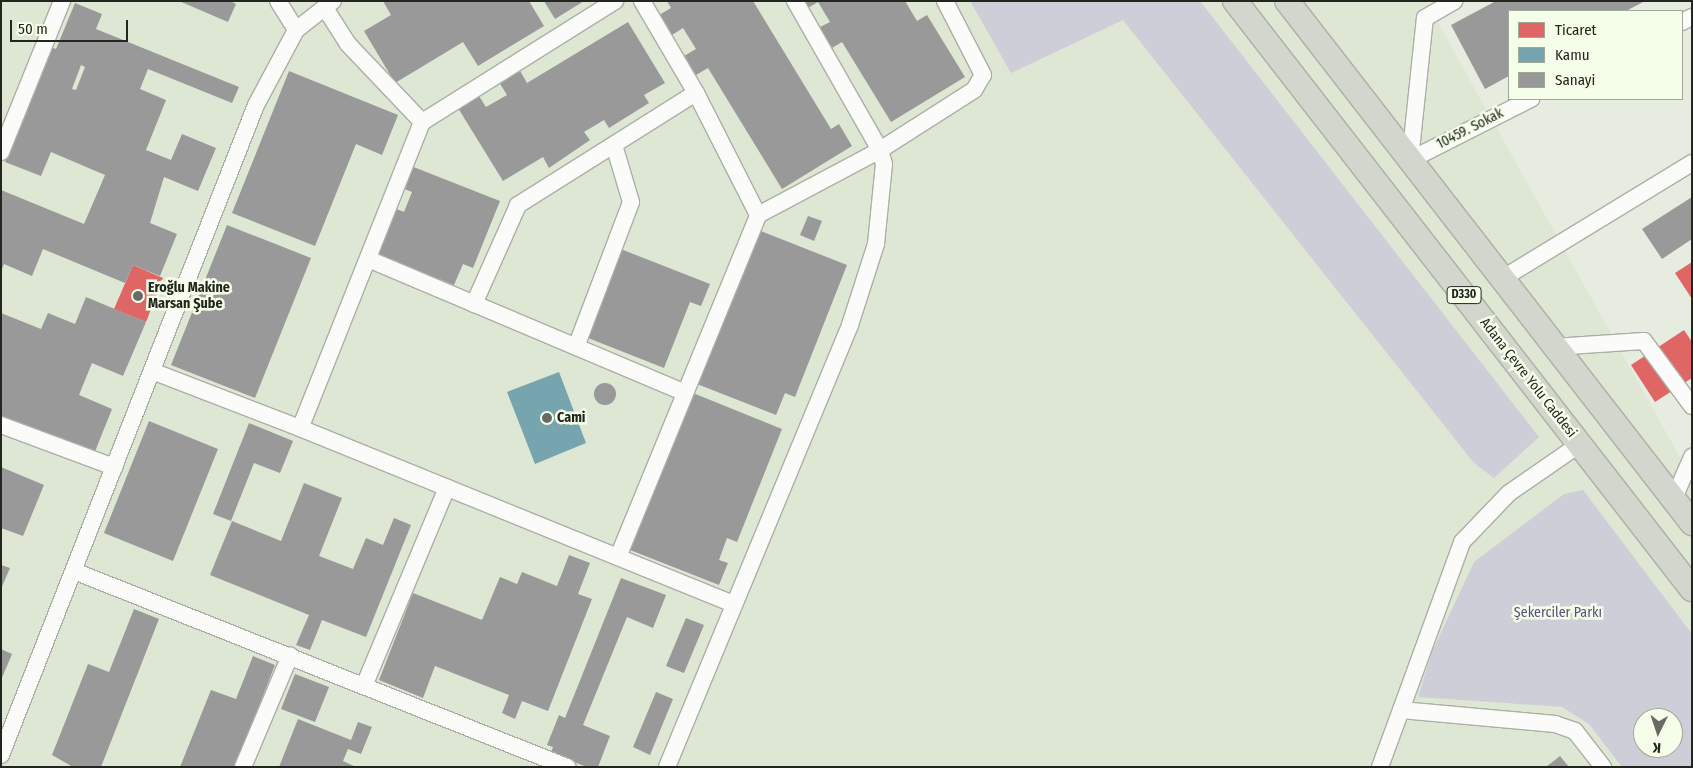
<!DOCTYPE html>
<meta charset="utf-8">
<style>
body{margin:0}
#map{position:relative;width:1693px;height:768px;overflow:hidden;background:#e7ece1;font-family:"Fira Sans Condensed",sans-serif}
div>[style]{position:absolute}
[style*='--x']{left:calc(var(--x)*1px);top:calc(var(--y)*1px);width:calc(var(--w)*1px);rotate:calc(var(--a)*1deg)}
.built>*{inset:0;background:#dee7d3}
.green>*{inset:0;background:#cdced7}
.shops>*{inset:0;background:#e06666}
.public>*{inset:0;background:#76a5af}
.industry>*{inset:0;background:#999}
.round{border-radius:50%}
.roads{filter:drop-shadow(1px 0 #abafa6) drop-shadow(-1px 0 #abafa6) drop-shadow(0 1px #abafa6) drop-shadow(0 -1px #abafa6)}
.minor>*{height:16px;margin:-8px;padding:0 8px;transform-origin:8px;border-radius:8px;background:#fbfcfa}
.highway>*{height:24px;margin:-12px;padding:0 12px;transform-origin:12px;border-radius:12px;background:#d2d6cd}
.dots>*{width:14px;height:14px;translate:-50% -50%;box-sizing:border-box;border:2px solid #f4fee9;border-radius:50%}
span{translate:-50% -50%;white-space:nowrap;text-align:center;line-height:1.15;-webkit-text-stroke:5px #f4fee9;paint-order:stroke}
.shield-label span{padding:1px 4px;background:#f4fee9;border:1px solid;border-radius:4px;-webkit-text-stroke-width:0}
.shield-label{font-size:12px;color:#23261f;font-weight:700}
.street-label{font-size:14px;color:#23261f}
.poi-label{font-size:14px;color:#23261f;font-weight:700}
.left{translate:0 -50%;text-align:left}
.park-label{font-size:14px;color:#565180}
.frame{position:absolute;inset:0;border:2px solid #23261f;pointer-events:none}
.legend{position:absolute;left:1508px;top:10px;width:175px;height:90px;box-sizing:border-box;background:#f4fee9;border:1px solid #a0a898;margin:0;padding:6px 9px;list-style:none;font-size:15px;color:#23261f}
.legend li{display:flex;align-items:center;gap:10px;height:25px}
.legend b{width:25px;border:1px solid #a0a898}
.north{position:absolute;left:1633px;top:708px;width:50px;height:50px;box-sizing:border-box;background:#f4fee9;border:1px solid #a0a898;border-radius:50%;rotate:184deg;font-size:14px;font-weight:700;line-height:20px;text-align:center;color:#23261f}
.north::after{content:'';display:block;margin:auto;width:18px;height:22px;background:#686b63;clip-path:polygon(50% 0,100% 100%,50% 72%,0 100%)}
.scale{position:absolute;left:10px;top:20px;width:118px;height:22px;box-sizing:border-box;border:2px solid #23261f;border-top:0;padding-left:6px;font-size:15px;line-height:18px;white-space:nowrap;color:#23261f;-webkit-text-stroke:4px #f4fee9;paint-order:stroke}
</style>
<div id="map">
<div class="built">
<div style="clip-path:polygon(evenodd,1px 1px,1426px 1px,1692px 479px,1692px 767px,1px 767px,1px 1px,1643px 718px,1673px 718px,1673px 748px,1643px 748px,1643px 718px)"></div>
</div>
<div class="green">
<div style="clip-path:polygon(970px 1px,1200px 1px,1539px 437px,1494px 478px,1474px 463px,1123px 20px,1011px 73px)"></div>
<div style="clip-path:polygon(evenodd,1583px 490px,1692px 634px,1692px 767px,1622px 767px,1589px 724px,1562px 707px,1418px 697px,1432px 652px,1474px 562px,1564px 494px,1583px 490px,1643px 718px,1673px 718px,1673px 748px,1643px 748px,1643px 718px)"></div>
</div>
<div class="shops">
<div style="clip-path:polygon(1692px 262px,1692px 299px,1675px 273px)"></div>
<div style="clip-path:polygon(133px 265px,163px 278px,146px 322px,114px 309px)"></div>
<div style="clip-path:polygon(1684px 330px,1692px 342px,1692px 378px,1655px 402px,1631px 365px)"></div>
</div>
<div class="public">
<div style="clip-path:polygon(559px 372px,586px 443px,535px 464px,507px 392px)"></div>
</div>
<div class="industry">
<div style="clip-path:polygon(179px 1px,230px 1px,236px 4px,228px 22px)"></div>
<div style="clip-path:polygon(383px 1px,529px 1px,544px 26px,478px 66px,463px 42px,395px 83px,364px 31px,391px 15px)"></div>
<div style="clip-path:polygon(544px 1px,584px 1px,555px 19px)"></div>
<div style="clip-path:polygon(667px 1px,753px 1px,831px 129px,839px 124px,852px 146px,782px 189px,708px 68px,696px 75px,684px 56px,696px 49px,683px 28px,672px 35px,659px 15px,671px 8px)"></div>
<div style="clip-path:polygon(804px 1px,905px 1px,917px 21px,927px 15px,965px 77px,891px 122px,842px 42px,832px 48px,820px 27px,830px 22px,818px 2px,808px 8px)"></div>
<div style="clip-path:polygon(1496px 1px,1645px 1px,1626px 11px,1509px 11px,1509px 76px,1485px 89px,1451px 25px)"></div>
<div style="clip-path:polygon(evenodd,75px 3px,102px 14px,96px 29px,239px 87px,232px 103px,148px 69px,140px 89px,166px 100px,146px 150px,171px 160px,182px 134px,216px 148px,198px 191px,164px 177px,150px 223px,177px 234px,160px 276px,133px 265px,125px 283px,43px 249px,32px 276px,4px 264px,1px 271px,1px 190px,84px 224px,105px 175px,51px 152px,41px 176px,5px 162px,51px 47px,56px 49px,75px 3px,81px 65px,85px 67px,76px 90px,72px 89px,81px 65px)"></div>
<div style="clip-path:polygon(628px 22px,665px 83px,644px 95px,649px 103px,609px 128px,604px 120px,584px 132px,590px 140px,549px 168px,543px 157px,503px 181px,458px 108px,479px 96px,486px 107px,507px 95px,499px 82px,519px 69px,527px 83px)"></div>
<div style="clip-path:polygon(289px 71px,398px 115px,382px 155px,356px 144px,315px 246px,232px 213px)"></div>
<div style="clip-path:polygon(411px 166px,500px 201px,473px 268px,463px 264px,454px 285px,376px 254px,394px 208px,404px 212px,412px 192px,402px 188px)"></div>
<div style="clip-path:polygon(1692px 197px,1692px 239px,1662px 259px,1642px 229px)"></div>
<div style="clip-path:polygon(808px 216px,822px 221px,814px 241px,800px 235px)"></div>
<div style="clip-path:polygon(227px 225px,311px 258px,255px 398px,171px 365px)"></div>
<div style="clip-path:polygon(758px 230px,847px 265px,795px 397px,785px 393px,776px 415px,697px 384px)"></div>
<div style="clip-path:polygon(618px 248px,710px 284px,701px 306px,690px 302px,664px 368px,583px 336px)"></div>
<div style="clip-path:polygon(86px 297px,146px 322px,123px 376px,92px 363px,79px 395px,112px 409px,94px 454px,1px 416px,1px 313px,41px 329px,48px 313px,75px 324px)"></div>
<div class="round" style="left:594px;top:383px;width:22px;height:22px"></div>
<div style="clip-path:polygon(693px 393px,782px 429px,737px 542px,727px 538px,719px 560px,728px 563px,719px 585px,630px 550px)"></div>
<div style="clip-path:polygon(149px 421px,218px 449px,173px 561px,104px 533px)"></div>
<div style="clip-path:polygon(249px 423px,293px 441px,280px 473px,254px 463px,231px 521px,213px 514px)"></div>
<div style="clip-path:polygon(1px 467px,44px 485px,23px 536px,1px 528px)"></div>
<div style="clip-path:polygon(304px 483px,342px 498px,319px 556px,353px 569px,366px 538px,383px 545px,394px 518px,411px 525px,366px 637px,322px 620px,310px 650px,296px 645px,309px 615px,210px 575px,232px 521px,281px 541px)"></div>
<div style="clip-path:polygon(569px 555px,590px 563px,578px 594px,592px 599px,548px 711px,522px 701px,515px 719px,502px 713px,509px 695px,435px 666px,423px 698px,379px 680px,413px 593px,482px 620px,500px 577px,517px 584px,522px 572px,557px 586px)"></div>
<div style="clip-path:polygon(1px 565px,10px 568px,1px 589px)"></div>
<div style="clip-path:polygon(621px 578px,666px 595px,653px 628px,627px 617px,583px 725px,610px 736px,598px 767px,587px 767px,551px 753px,553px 747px,547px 745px,559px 715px,565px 718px)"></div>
<div style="clip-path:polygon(134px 609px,159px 619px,101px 767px,73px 767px,52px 755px,88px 664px,109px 672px)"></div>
<div style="clip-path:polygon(686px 618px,704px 625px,684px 673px,666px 666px)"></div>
<div style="clip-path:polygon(1px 649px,12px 654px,1px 680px)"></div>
<div style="clip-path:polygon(253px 656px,275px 665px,235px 767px,180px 767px,211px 690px,236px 699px)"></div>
<div style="clip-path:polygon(295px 674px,329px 687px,315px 722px,281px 709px)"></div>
<div style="clip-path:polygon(656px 692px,673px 699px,650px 755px,633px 747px)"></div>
<div style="clip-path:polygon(298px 719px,351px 740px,358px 722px,372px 727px,361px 754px,348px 749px,343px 761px,356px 767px,279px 767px)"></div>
<div style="clip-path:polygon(1560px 756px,1569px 767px,1546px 767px)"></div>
</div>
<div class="roads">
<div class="minor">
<div style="--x:278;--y:1;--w:34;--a:58"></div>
<div style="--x:615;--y:1;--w:228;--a:147.9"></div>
<div style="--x:422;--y:122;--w:329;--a:111.7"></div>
<div style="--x:300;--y:428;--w:468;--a:22.1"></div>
<div style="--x:325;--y:8;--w:43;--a:57.4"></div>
<div style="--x:348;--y:44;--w:108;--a:46.5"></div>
<div style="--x:1682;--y:22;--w:11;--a:-27"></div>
<div style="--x:1;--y:152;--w:163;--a:-68"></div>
<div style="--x:1410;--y:160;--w:143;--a:-84"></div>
<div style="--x:1425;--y:18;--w:34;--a:-30"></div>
<div style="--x:1410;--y:160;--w:136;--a:-26.8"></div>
<div style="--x:758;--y:215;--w:138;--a:-28"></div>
<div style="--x:880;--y:150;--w:172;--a:-119.7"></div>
<div style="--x:368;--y:259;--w:344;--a:22.9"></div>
<div style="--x:1505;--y:277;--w:219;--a:-31.4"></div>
<div style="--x:474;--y:304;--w:108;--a:-66"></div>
<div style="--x:518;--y:205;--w:210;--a:-32.2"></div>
<div style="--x:576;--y:347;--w:155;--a:-69.2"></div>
<div style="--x:631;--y:202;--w:59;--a:-106.6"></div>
<div style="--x:1553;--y:347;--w:91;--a:-3.8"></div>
<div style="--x:1644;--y:341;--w:81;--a:53.6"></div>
<div style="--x:152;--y:371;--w:159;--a:21.1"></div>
<div style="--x:1;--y:425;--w:121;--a:20.4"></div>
<div style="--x:1674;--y:498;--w:45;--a:-66.3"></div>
<div style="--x:618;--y:557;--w:370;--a:-67.7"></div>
<div style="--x:758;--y:215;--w:137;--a:-116.9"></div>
<div style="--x:696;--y:93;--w:107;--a:-120.4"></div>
<div style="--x:74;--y:571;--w:531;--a:21.68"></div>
<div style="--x:364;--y:686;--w:215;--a:-67.3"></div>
<div style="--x:1401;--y:710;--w:179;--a:-70"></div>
<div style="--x:1462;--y:542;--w:68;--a:-46.2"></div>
<div style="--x:1509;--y:493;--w:86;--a:-34.6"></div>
<div style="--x:1;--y:755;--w:698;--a:-68.58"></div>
<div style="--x:256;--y:105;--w:85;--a:-61.9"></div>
<div style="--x:296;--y:30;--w:47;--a:-38.1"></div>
<div style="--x:243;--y:767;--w:121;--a:-67.1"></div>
<div style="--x:667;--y:767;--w:478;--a:-67.5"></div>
<div style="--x:850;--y:325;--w:85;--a:-72.2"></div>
<div style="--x:876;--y:244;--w:80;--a:-84.3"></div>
<div style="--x:884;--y:164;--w:15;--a:-106"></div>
<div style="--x:880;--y:150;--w:112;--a:-32.6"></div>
<div style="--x:974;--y:90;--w:17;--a:-59"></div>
<div style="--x:983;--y:75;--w:83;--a:-117.2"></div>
<div style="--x:1380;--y:767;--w:61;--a:-69.8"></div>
<div style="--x:1401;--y:710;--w:155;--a:5.2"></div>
<div style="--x:1555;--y:724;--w:21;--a:19"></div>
<div style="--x:1575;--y:731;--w:46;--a:52.1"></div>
</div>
<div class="highway">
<div style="--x:1235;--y:1;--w:745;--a:52.15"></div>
<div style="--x:1287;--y:1;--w:661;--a:52.19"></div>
</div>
</div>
<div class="dots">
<div style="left:138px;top:296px;background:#686b63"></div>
<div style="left:547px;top:418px;background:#686b63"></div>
</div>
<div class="shield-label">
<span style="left:1464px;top:295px">D330</span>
</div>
<div class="street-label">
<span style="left:1470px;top:129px;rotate:-27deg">10459. Sokak</span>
<span style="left:1528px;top:378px;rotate:52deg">Adana Çevre Yolu Caddesi</span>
</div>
<div class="poi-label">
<span class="left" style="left:148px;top:296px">Eroğlu Makine<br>Marsan Şube</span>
<span class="left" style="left:557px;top:418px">Cami</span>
</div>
<div class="park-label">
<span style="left:1558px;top:613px">Şekerciler Parkı</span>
</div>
<div class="frame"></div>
<ul class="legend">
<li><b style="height:14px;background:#e06666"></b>Ticaret</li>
<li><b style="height:14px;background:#76a5af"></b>Kamu</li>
<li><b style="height:14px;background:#999"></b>Sanayi</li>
</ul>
<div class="north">K</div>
<div class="scale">50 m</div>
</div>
